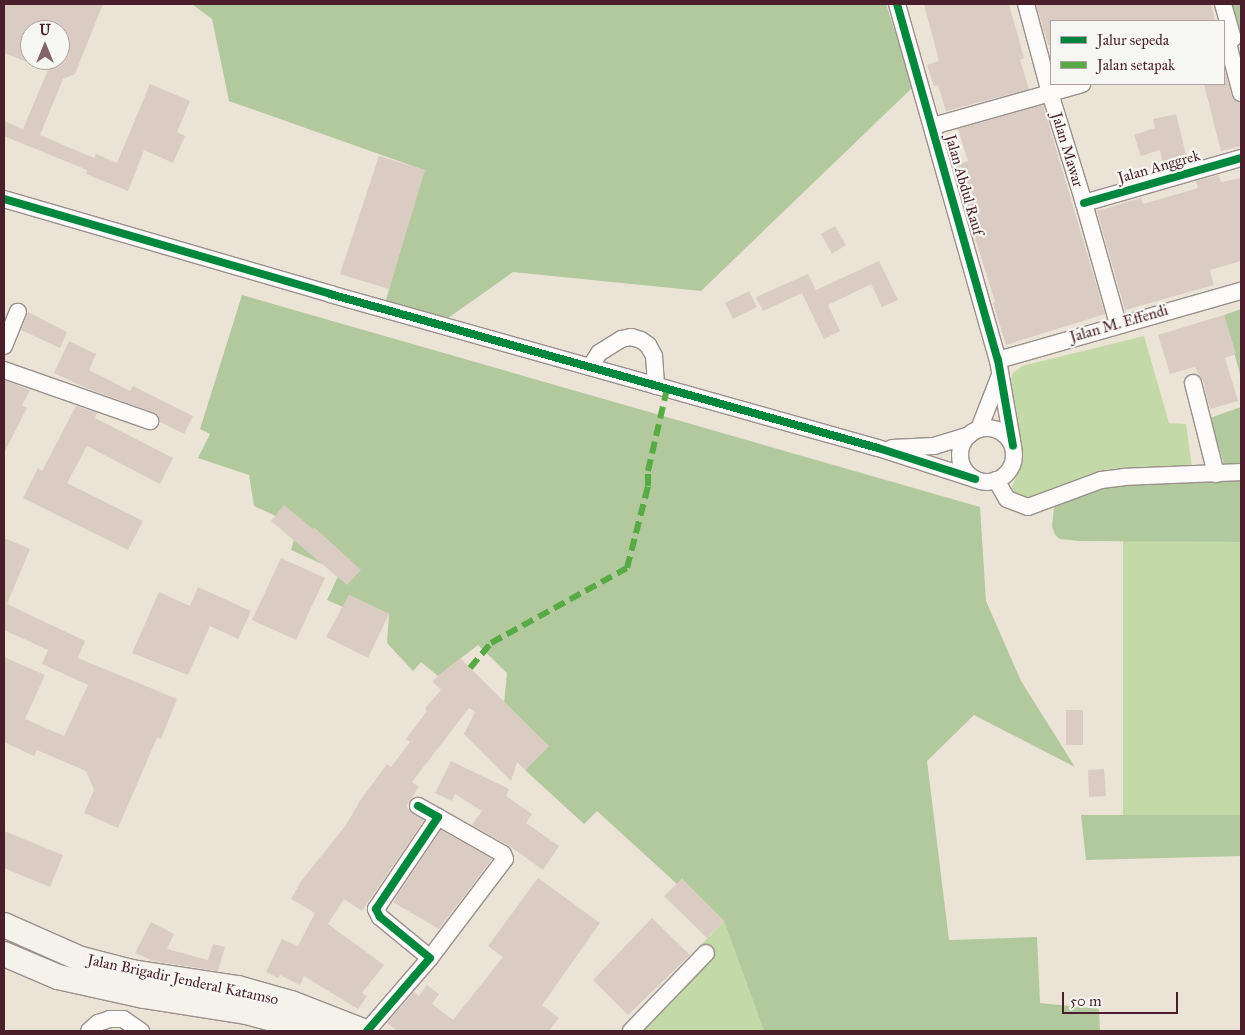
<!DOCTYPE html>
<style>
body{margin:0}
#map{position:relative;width:1245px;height:1035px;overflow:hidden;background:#ece3d7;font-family:"IM FELL Great Primer",serif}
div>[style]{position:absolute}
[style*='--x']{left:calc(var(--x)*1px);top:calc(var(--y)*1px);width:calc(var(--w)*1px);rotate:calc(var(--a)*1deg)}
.green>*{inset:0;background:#c3d9a7}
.forest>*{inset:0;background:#b1c99d}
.building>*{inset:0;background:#daccc3}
.roads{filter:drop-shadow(1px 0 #9a8f8b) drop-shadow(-1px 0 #9a8f8b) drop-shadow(0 1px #9a8f8b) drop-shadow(0 -1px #9a8f8b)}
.street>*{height:16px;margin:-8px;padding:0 8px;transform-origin:8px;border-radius:8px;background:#fcfbf9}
.street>.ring{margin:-8px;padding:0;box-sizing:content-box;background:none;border:16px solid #fcfbf9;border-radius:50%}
.secondary>*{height:24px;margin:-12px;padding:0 12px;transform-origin:12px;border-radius:12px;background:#f5f1eb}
.quiet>*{height:6px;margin-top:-3px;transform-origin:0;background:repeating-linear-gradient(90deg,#57aa44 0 12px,transparent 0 18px)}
.cycleway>*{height:8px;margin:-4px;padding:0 4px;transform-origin:4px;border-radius:4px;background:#00873e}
span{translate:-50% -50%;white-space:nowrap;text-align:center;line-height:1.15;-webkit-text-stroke:4.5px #f6f6f2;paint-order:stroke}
.street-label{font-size:15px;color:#4a1f2b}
.frame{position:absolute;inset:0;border:5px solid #4a1f2b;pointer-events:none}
.legend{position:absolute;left:1050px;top:20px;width:175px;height:65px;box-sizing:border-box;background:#f6f6f2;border:1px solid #b1a0a2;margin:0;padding:6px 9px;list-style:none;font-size:15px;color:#4a1f2b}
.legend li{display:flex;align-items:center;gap:10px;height:25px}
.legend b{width:25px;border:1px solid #b1a0a2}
.north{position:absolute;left:20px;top:20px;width:50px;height:50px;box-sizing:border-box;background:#f6f6f2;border:1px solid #b1a0a2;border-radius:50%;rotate:0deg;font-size:14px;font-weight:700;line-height:20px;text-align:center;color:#4a1f2b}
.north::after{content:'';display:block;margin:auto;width:18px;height:22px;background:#836467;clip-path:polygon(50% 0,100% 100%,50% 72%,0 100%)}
.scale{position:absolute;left:1062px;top:992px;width:116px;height:22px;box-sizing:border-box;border:2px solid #4a1f2b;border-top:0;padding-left:6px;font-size:15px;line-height:18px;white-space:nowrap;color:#4a1f2b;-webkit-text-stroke:4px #f6f6f2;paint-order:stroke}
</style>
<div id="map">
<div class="green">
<div style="clip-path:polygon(1144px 336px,1169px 423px,1186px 424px,1193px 475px,1052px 498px,1007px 499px,1022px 463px,1010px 384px,1013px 373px,1022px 366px)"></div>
<div style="clip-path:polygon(1123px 541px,1241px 542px,1241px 815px,1123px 815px)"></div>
<div style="clip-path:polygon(724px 921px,764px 1031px,638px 1031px,712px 953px,702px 944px)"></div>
</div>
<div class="forest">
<div style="clip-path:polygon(192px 4px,886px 4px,913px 87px,701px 291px,513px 272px,441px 323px,383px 310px,424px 170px,229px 101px,212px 19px)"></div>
<div style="clip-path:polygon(1229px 4px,1241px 4px,1241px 29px,1237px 30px)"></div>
<div style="clip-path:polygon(242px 295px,980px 507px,986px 601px,1021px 681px,1075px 767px,974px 715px,927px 761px,949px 940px,1037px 937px,1040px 1003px,1099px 1009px,1100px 1031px,764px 1031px,724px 921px,682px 879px,677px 884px,597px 811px,584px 824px,525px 770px,549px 746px,504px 703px,507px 673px,478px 645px,438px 676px,421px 662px,413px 671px,387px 643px,389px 614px,349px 595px,343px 607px,327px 600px,340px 572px,291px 550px,298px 526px,254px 506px,249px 475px,198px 458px,210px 434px,200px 429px)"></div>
<div style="clip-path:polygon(1241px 309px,1241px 378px,1224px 315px)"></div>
<div style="clip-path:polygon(1241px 407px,1241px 464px,1224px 464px,1210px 418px)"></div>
<div style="clip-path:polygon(1241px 472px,1241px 542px,1079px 541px,1060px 539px,1055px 535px,1052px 526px,1055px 499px,1077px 487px)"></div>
<div style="clip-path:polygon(1081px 815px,1241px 815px,1241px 856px,1086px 860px)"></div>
</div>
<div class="building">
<div style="clip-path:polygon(evenodd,4px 4px,103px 4px,75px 74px,63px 79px,40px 135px,94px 158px,96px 154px,117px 163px,150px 84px,190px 101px,177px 132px,185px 136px,173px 163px,144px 150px,128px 191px,86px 174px,87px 170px,4px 136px,4px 121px,23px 129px,48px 70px,4px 53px,4px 4px,30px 30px,60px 30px,60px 60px,30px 60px,30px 30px)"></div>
<div style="clip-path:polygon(924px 4px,1009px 4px,1024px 58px,1020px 60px,1029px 89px,946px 111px,938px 85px,934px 86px,927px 65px,939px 61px)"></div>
<div style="clip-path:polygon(1036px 4px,1211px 4px,1215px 21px,1051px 21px,1051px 45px,1048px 45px)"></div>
<div style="clip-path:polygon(1224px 67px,1232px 96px,1234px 100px,1241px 103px,1241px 146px,1221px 151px,1204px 84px,1224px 84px)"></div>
<div style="clip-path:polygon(1043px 105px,1105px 314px,1006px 345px,993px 303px,995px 302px,953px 166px,968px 161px,958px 129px)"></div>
<div style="clip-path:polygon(1176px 114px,1188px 163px,1164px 170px,1160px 150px,1141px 156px,1134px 135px,1155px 128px,1153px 119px)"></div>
<div style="clip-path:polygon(379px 156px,425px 170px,389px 289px,340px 274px)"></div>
<div style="clip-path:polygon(1219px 175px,1221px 182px,1241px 178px,1241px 261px,1210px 270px,1214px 285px,1125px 310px,1097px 211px,1141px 198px,1143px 204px,1164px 198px,1198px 188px,1196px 181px)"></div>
<div style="clip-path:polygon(835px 226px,846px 245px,832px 254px,821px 234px)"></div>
<div style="clip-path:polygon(879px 261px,898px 300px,882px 307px,871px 284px,828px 305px,840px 331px,824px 339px,802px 293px,763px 311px,756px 297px,808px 274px,816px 290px)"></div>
<div style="clip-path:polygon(749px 291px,757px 307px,733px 319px,725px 303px)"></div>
<div style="clip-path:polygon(28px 312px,67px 332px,60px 348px,21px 330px)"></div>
<div style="clip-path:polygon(1224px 315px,1236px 354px,1225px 358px,1238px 401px,1210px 409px,1203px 381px,1195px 367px,1170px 374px,1158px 335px)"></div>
<div style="clip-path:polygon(69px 341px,96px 354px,89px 370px,130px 391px,133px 386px,193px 416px,184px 434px,160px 422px,158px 415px,153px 412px,86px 388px,54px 373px)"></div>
<div style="clip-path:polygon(4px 380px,30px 390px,22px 405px,27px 408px,4px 453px)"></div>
<div style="clip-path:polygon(76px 406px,97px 413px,95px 418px,173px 458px,160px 484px,87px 446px,67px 483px,143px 521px,128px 550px,23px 498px,38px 468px,42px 471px)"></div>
<div style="clip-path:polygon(284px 505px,313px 529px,314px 527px,361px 570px,347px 585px,271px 521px)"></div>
<div style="clip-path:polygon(4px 538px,30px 549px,7px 604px,85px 641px,78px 658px,177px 699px,161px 739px,157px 738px,118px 828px,84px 813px,94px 790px,86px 771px,37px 750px,34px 756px,4px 742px,4px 657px,45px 675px,25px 719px,64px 736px,88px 685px,42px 664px,48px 650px,4px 630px)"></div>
<div style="clip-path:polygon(281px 558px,325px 578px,296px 640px,252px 620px)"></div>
<div style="clip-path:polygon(198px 587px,251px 611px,238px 639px,210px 626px,188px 675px,132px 653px,159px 592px,190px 606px)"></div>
<div style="clip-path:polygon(349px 595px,389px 614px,368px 658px,326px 637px)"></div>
<div style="clip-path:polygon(460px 658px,549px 746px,525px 770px,517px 762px,511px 781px,464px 734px,475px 712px,469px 708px,412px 782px,419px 787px,406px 806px,413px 814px,424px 820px,362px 911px,344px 899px,328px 924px,384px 965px,362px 993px,367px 996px,358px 1009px,304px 976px,300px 985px,280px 975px,278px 978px,266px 972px,282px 939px,298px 946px,315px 913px,291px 899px,302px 880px,346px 825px,360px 801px,387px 764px,391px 767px,410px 742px,406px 739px,427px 711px,425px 708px,441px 690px,432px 681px)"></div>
<div style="clip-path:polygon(1066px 710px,1083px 710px,1083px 745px,1066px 745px)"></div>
<div style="clip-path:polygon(451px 761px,509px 789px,506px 796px,532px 814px,526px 823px,559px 846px,543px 870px,508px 845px,472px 825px,482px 811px,455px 794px,452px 801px,435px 793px)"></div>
<div style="clip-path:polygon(1104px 769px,1106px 796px,1089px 797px,1088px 770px)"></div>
<div style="clip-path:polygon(441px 830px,492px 859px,439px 929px,393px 902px)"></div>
<div style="clip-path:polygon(4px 831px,63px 855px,50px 887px,4px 868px)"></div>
<div style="clip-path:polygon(538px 878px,600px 923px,542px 1005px,559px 1018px,549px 1031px,397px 1031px,387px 1023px,414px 992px,419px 996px,427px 985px,439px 994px,432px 1004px,453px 1020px,503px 957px,488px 946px)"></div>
<div style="clip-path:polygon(682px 879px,724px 921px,707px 938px,664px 896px)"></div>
<div style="clip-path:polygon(652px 918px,690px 955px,628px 1015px,593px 980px)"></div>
<div style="clip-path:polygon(151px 922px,174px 934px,167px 949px,208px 960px,213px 944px,225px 947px,218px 971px,153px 961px,135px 953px)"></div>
</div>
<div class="roads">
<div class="street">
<div style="--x:897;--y:4;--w:370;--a:74.2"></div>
<div style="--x:998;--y:360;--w:87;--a:80.1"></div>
<div style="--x:1026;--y:4;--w:92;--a:74.9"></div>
<div style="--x:1050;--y:93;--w:115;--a:72.8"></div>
<div style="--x:1084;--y:203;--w:126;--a:74.3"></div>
<div style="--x:1223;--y:4;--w:36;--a:74"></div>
<div style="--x:1227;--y:40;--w:55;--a:75.2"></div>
<div style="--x:933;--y:126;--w:155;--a:-15.7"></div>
<div style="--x:4;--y:199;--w:340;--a:16.2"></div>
<div style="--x:330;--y:294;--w:569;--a:15.7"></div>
<div style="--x:878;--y:448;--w:102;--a:17.7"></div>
<div style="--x:1084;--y:203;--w:163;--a:-16"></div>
<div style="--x:4;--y:346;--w:37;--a:-68"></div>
<div style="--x:998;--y:360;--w:253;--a:-15.9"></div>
<div style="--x:590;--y:367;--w:17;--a:-57"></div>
<div style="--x:599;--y:353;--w:26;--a:-32"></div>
<div style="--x:621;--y:339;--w:10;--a:-11"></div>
<div style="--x:631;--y:337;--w:10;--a:17"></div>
<div style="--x:641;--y:340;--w:9;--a:36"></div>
<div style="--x:648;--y:345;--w:13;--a:61"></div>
<div style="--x:654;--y:356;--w:30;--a:86"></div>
<div style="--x:4;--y:370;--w:155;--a:19.3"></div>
<div style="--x:1193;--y:383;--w:94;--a:75.8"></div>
<div class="ring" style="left:960px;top:428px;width:38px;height:38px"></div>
<div style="--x:979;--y:429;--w:58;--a:-68.7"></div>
<div style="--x:892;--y:448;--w:42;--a:-2.7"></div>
<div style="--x:934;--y:446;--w:37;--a:-17"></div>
<div style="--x:996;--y:480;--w:22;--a:60"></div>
<div style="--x:1007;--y:499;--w:22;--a:21"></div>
<div style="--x:1028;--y:507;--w:78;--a:-20.3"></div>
<div style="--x:1101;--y:480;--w:23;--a:-7"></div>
<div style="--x:1124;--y:477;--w:117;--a:-2.4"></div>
<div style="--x:430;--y:958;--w:124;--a:-52.9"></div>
<div style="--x:505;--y:859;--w:5;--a:-112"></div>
<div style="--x:503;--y:854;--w:75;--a:-150.4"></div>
<div style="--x:89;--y:1031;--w:12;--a:-42"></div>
<div style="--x:98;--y:1023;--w:13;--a:-18"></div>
<div style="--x:110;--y:1019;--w:13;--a:0"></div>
<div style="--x:123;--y:1019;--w:22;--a:34"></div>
<div style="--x:367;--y:1031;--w:96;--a:-49.2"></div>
<div style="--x:430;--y:958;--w:65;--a:-140.6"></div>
<div style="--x:380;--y:917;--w:9;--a:-117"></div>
<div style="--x:376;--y:909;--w:111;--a:-56"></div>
<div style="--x:438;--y:817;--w:23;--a:-151"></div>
<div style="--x:631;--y:1031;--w:108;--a:-46.1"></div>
</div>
<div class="secondary">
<div style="--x:4;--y:925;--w:84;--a:23.8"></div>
<div style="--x:81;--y:959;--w:53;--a:14.3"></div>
<div style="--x:132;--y:972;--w:107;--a:8.6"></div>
<div style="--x:238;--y:988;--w:55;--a:15.8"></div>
<div style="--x:291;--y:1003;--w:77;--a:21.3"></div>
<div style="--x:4;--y:954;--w:59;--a:23.1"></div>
<div style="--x:58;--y:977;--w:88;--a:12.5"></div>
<div style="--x:144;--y:996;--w:103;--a:8.9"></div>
<div style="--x:246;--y:1012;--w:73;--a:15"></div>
</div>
</div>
<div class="quiet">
<div style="--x:470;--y:668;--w:33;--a:-50"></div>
<div style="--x:491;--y:643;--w:155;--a:-28.9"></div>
<div style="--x:627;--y:568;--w:85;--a:-75.6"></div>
<div style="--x:648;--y:486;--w:15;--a:-90"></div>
<div style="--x:648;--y:471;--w:84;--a:-77"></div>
</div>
<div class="cycleway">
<div style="--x:897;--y:4;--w:370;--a:74.2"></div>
<div style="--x:998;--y:360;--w:87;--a:80.1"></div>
<div style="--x:4;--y:199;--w:340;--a:16.2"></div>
<div style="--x:330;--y:294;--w:569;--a:15.7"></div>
<div style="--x:878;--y:448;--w:102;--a:17.7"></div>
<div style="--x:1084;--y:203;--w:163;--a:-16"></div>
<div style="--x:367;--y:1031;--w:96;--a:-49.2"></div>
<div style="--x:430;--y:958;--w:65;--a:-140.6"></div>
<div style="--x:380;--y:917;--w:9;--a:-117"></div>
<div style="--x:376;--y:909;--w:111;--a:-56"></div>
<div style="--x:438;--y:817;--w:23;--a:-151"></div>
</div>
<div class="street-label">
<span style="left:1067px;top:150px;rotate:73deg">Jalan Mawar</span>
<span style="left:1159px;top:167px;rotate:-16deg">Jalan Anggrek</span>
<span style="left:964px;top:185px;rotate:74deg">Jalan Abdul Rauf</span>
<span style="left:1119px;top:324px;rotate:-16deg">Jalan M. Effendi</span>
<span style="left:183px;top:980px;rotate:12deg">Jalan Brigadir Jenderal Katamso</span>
</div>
<div class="frame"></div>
<ul class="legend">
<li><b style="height:6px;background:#00873e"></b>Jalur sepeda</li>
<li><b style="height:6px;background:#57aa44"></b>Jalan setapak</li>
</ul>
<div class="north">U</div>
<div class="scale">50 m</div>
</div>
